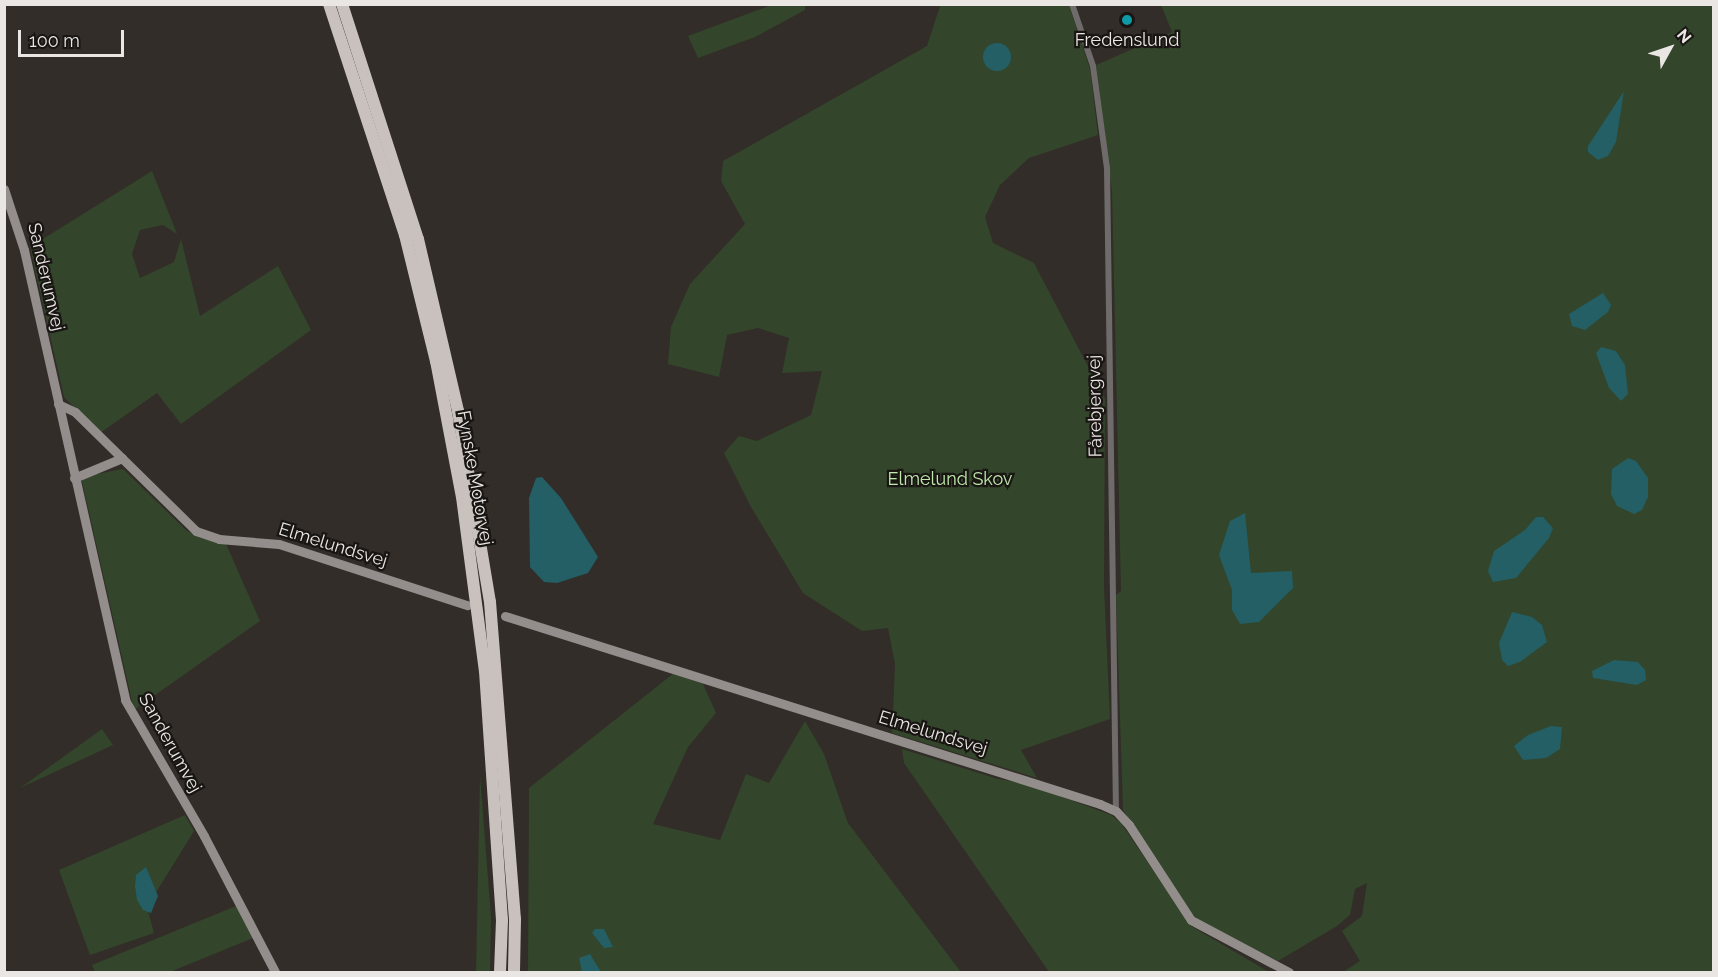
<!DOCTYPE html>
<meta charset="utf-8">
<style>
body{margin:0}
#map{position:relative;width:1718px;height:977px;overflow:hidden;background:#322d28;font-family:Raleway,sans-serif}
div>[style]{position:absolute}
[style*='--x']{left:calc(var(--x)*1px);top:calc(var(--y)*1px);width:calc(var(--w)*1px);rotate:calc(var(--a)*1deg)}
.green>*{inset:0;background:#33452a}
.water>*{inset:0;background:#235f65}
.round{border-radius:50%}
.street>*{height:6px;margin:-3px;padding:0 3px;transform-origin:3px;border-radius:3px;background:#6f6b6a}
.secondary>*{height:9px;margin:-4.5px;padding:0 4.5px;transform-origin:4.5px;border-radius:4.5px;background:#938e8c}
.highway>*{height:12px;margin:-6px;padding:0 6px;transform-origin:6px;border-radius:6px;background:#c9c1bd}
.dots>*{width:16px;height:16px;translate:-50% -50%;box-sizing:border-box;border:3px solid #181513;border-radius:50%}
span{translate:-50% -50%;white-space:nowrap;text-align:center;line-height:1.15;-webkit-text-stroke:4.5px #181513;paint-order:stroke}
.poi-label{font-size:18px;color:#eae6e3}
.street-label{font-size:18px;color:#eae6e3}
.park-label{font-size:18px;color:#bfe8ab}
.frame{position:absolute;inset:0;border:6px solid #eae6e3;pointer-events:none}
.north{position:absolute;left:1640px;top:18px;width:60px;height:60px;-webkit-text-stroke:4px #181513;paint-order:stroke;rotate:50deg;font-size:16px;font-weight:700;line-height:24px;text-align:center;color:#eae6e3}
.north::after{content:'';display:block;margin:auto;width:21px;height:27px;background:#eae6e3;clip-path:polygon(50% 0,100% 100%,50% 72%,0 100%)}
.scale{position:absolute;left:18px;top:30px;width:106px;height:27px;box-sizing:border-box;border:3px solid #eae6e3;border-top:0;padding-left:8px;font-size:18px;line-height:21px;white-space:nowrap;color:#eae6e3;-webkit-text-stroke:4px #181513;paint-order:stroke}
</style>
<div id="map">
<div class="green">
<div style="clip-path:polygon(774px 4px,805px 5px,805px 10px,755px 37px,698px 58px,688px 36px)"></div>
<div style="clip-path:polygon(944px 4px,1069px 5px,1090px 69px,1098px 135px,1029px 158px,1000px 185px,985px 217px,993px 243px,1034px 263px,1105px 399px,1104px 587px,1110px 719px,1021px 750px,1037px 778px,892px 733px,895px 664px,888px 628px,862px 631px,803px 593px,751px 507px,724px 453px,739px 436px,757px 441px,811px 415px,822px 371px,782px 373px,789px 338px,758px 328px,727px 335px,719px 377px,668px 364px,671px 327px,690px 284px,745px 224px,721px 181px,723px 161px,927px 46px,940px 6px)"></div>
<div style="clip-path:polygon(1161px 5px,1713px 5px,1713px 972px,1343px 972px,1360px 961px,1342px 931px,1362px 916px,1367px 883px,1355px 889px,1350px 915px,1337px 926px,1278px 961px,1201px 922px,1186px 908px,1123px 810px,1116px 595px,1121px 591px,1112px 192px,1096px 65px,1172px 32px)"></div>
<div style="clip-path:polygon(152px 171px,177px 234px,163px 225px,140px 230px,132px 254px,140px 278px,174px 262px,181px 239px,200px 316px,278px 266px,311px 330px,181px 424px,157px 393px,100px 433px,64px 397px,30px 247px)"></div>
<div style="clip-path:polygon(123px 469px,187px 531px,226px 544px,260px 621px,134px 710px,81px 477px)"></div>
<div style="clip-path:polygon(674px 673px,703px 684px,716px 713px,688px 747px,653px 824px,720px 840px,746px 774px,769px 783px,805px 721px,824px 754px,848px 823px,961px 972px,528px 972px,529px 788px)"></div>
<div style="clip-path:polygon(102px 729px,113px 745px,20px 788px)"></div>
<div style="clip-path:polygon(902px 749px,998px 779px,1024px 783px,1111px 815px,1121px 823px,1191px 926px,1269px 972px,1049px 972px,904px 763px)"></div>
<div style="clip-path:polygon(480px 775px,491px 917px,490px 972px,476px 972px)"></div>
<div style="clip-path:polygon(185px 815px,194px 831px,147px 907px,154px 933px,90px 955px,59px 870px)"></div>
<div style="clip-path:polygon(236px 906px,253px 938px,170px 972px,95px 972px,92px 965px)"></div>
</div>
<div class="water">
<div class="round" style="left:983px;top:43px;width:28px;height:28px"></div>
<div style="clip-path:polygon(1624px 91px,1616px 142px,1608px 156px,1598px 160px,1588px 152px,1588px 146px)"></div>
<div style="clip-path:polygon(1603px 293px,1611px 305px,1608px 312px,1585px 330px,1572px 326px,1569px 314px)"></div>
<div style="clip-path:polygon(1601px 347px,1616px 351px,1625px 365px,1628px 394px,1621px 401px,1609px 388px,1596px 353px)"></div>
<div style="clip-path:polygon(1628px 458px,1636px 461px,1648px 478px,1648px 497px,1642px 510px,1634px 514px,1617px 506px,1611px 494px,1612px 469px)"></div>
<div style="clip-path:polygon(542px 477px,561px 498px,598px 557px,588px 573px,557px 583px,544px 582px,530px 567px,529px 498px,536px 478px)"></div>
<div style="clip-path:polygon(1245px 513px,1251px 573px,1292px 571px,1293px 588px,1259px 622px,1240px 624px,1232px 610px,1232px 590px,1219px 555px,1230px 521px)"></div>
<div style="clip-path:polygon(1536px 517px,1543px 517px,1553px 528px,1549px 538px,1516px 578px,1493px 582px,1488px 571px,1494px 551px,1525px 530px)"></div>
<div style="clip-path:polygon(1512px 612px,1532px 617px,1542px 625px,1547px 642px,1520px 662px,1508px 666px,1502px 660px,1499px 643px)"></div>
<div style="clip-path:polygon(1614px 660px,1638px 662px,1645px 670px,1646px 680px,1637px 685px,1593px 678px,1592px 671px)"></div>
<div style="clip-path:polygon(1551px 726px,1562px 727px,1560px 749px,1546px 758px,1523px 760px,1514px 746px,1528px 735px)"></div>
<div style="clip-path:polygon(146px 867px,158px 896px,151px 913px,143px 910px,137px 900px,135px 886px,136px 875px)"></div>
<div style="clip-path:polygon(595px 929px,604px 929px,613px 947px,604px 948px,592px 933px)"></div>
<div style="clip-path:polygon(590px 954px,601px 972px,582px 972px,579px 958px)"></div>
</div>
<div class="street">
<div style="--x:1072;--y:4;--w:65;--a:71.3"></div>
<div style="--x:1093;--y:66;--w:103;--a:82.2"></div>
<div style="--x:1107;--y:168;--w:643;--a:89.2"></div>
</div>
<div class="secondary">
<div style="--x:4;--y:189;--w:64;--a:71.8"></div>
<div style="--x:24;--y:250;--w:461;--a:77.3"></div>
<div style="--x:125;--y:700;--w:157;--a:59.8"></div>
<div style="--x:204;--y:836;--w:153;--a:62.4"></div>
<div style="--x:58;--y:404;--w:19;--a:25"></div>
<div style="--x:75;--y:412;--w:170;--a:44.5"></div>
<div style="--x:196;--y:531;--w:24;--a:19"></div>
<div style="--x:219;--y:539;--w:60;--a:4.8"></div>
<div style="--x:279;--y:544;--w:198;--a:18"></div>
<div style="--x:74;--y:478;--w:52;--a:-22.6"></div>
<div style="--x:505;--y:616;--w:624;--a:17.53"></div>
<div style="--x:1100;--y:804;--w:17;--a:24"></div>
<div style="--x:1116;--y:811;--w:19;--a:47"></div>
<div style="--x:1129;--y:825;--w:113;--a:56.9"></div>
<div style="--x:1191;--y:920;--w:111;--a:28"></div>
</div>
<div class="highway">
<div style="--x:329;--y:4;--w:243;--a:71.8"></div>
<div style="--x:405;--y:235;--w:130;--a:76.2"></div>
<div style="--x:436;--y:361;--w:138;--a:79.2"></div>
<div style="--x:462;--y:497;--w:176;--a:82.5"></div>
<div style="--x:485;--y:671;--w:250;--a:86.1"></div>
<div style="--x:502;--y:920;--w:52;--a:92.2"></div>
<div style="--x:342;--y:4;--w:247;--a:72.1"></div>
<div style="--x:418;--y:239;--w:177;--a:76.9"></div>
<div style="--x:458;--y:411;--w:194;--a:80.5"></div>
<div style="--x:490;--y:602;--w:318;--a:85.5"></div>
<div style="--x:515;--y:919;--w:53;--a:91.1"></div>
</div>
<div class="dots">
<div style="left:1127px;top:20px;background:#0f9aa8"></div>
</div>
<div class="poi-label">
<span style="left:1127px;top:40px">Fredenslund</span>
</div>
<div class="street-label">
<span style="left:46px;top:277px;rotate:77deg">Sanderumvej</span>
<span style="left:1095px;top:406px;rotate:-91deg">Fårebjergvej</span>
<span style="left:475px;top:478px;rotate:80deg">Fynske Motorvej</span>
<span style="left:333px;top:545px;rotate:17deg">Elmelundsvej</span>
<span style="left:933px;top:733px;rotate:17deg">Elmelundsvej</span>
<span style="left:170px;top:743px;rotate:61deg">Sanderumvej</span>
</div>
<div class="park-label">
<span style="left:950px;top:479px">Elmelund Skov</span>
</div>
<div class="frame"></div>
<div class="north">N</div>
<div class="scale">100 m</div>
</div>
